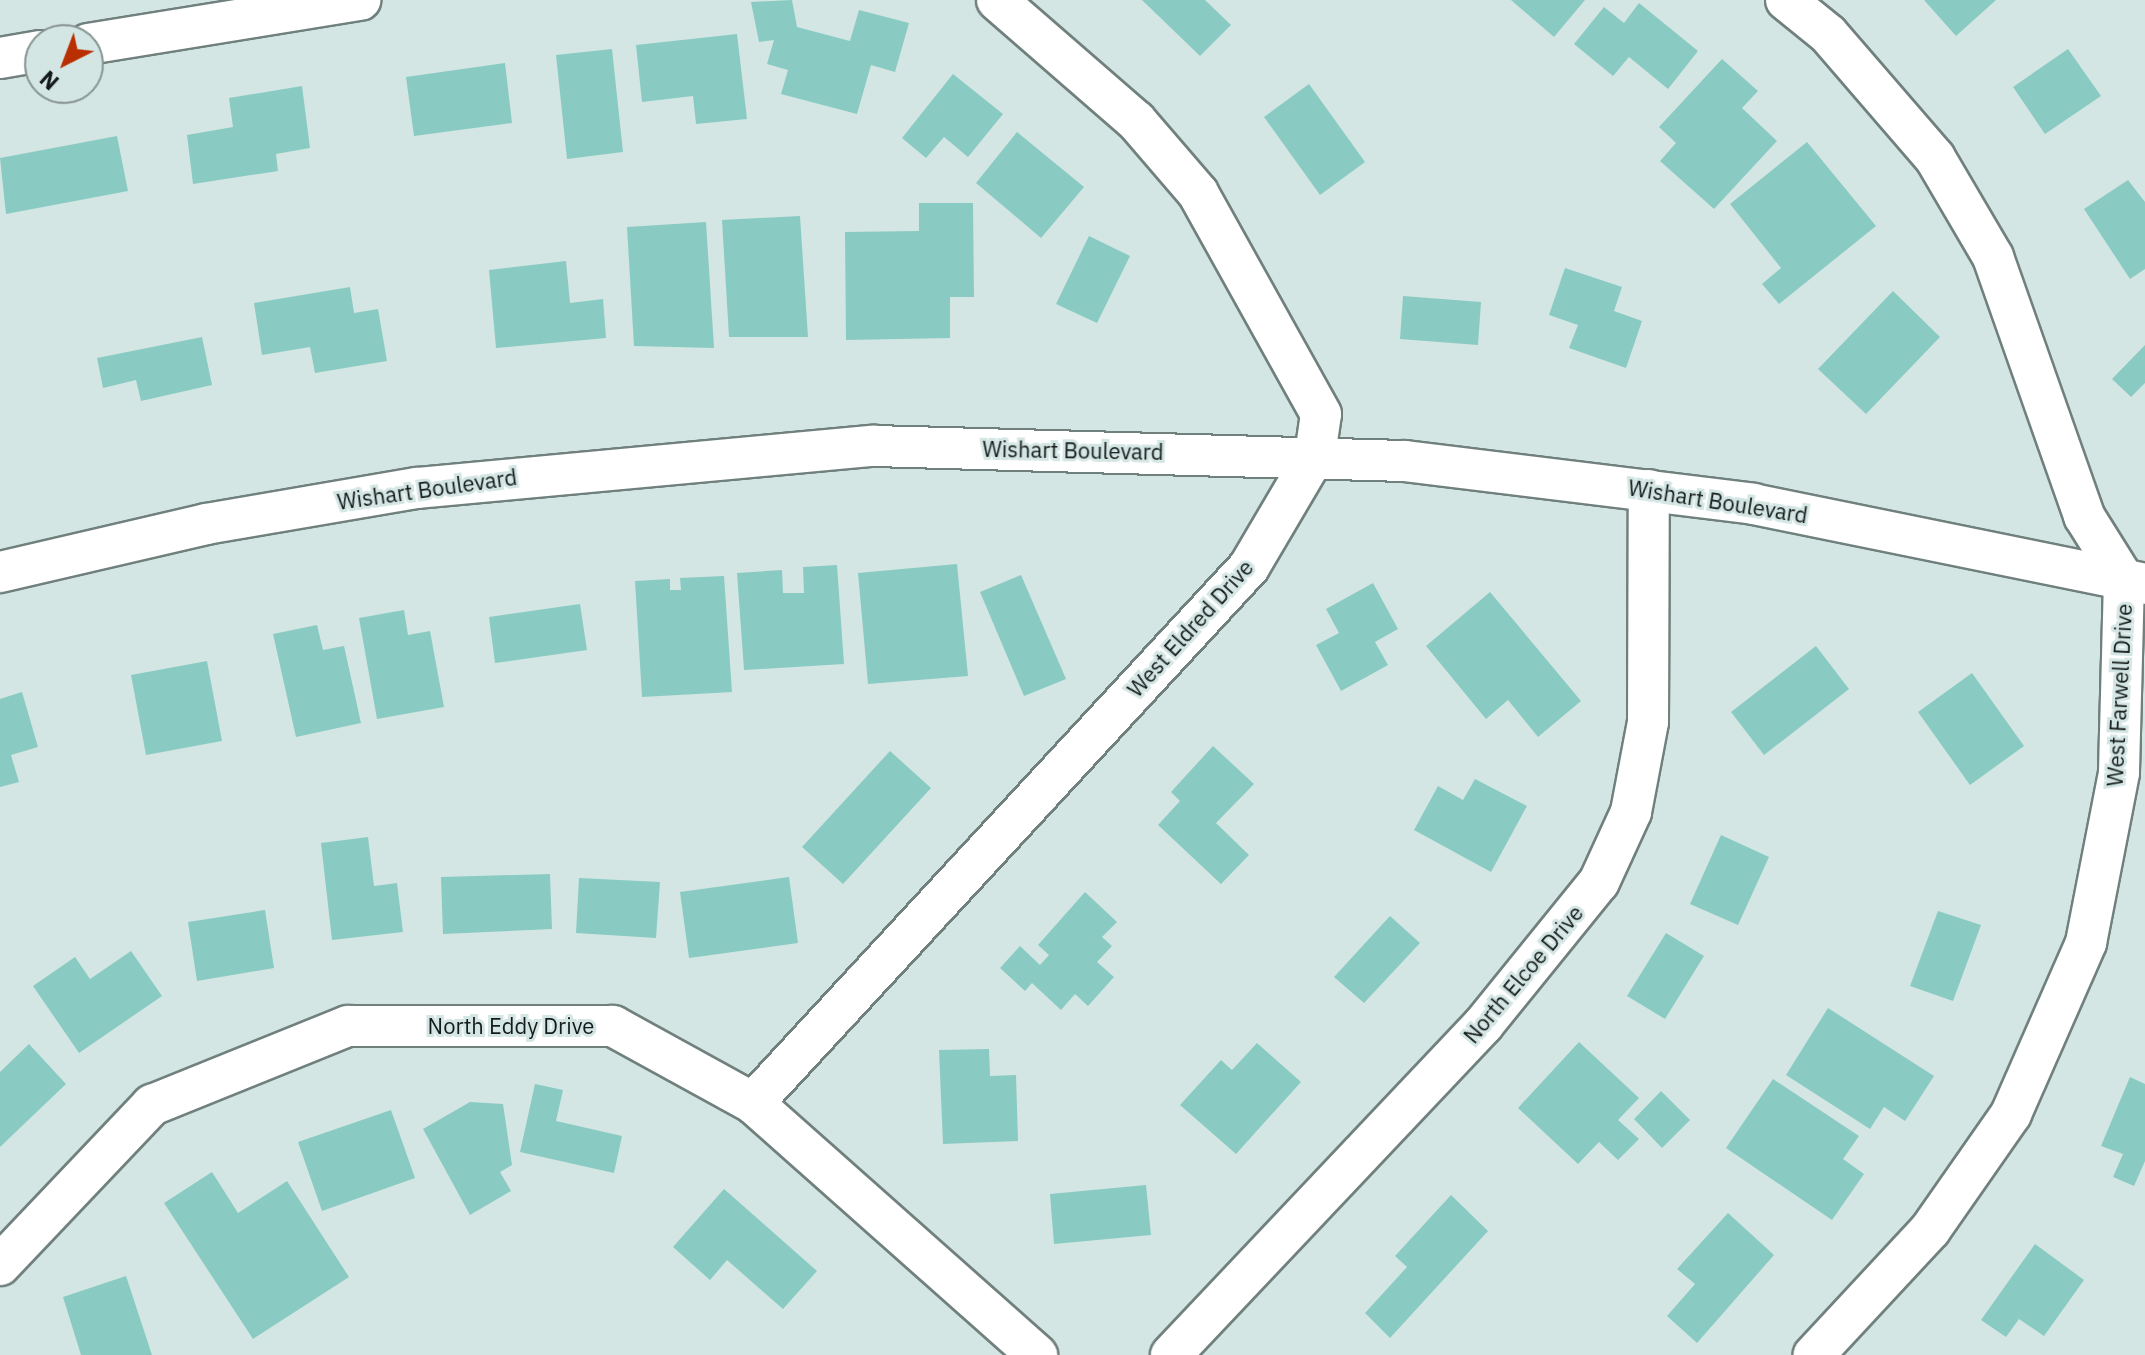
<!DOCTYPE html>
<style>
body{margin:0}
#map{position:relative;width:2145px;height:1355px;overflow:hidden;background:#d4e6e3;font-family:"IBM Plex Sans",sans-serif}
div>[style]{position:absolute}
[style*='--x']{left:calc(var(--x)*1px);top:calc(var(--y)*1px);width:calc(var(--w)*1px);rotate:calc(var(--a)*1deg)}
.building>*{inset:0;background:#89cbc2}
.roads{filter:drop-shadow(2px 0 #70807d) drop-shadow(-2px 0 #70807d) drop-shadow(0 2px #70807d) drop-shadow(0 -2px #70807d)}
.minor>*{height:40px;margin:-20px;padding:0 20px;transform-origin:20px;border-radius:20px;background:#fff}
span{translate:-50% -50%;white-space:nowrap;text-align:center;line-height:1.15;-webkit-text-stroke:6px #d4e6e3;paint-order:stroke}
.street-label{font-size:22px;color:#131a19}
.north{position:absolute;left:24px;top:24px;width:80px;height:80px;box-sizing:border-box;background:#d4e6e3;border:2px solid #879492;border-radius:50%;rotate:222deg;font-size:22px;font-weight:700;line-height:32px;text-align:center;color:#131a19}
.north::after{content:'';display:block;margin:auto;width:28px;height:36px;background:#b92f02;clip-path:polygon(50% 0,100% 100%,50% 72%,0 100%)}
</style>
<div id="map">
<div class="building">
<div style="clip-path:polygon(792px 0,797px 27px,850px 41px,859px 10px,909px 23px,895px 72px,871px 65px,857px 114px,781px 94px,788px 70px,767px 64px,774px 40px,759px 42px,751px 2px)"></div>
<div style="clip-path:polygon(1142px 0,1205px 0,1231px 25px,1200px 56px)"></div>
<div style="clip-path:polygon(1511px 0,1585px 0,1554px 37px)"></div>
<div style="clip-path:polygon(1924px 0,1996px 0,1956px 36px)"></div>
<div style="clip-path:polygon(1639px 3px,1698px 51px,1668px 89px,1629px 57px,1613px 76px,1574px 44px,1604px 7px,1624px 23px)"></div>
<div style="clip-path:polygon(737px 34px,747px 119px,696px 124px,693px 96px,642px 102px,636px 45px)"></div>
<div style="clip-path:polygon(612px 49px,623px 152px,567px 159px,556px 55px)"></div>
<div style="clip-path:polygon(2068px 49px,2101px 96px,2045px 134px,2013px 87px)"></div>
<div style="clip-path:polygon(1722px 59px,1758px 91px,1742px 108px,1777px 141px,1714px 209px,1660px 161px,1676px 143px,1659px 127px)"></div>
<div style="clip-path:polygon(505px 63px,512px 123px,414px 136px,406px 77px)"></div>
<div style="clip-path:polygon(953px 74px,1003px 114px,968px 157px,944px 137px,926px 158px,902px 138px)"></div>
<div style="clip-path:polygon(1309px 84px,1365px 162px,1320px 195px,1264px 117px)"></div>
<div style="clip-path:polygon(302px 86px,310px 148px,276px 154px,278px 171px,193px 184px,187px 135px,233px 127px,229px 98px)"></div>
<div style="clip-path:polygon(1017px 132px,1084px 187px,1041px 238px,976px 183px)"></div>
<div style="clip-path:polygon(117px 136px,128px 191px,6px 214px,0 158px)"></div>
<div style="clip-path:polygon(1807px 142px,1876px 226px,1779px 304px,1762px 284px,1781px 268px,1730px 204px)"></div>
<div style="clip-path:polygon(2128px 180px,2145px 202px,2145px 269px,2130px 279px,2084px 209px)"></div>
<div style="clip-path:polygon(919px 203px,973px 203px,974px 297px,950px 297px,950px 338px,846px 340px,845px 232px,919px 231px)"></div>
<div style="clip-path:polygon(800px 216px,808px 337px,729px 337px,722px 220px)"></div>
<div style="clip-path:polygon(706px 222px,714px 348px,634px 346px,627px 227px)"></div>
<div style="clip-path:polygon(1089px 236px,1130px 256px,1097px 323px,1056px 304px)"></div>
<div style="clip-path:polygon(566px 261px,570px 303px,603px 299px,606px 338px,496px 348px,489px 270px)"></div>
<div style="clip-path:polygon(1565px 268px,1622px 287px,1614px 311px,1642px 321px,1626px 368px,1569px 348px,1578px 325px,1549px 315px)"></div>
<div style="clip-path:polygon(350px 287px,354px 313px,378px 309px,387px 361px,315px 373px,310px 347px,262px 355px,254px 303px)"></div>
<div style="clip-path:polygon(1893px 291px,1940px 337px,1866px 414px,1818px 369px)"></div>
<div style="clip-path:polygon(1403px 296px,1481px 302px,1478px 345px,1400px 339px)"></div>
<div style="clip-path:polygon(202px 337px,212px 385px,141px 401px,136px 380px,103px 388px,97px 358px)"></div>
<div style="clip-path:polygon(2145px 345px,2145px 383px,2131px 397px,2112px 379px)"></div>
<div style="clip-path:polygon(957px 564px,968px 676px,868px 684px,858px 573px)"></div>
<div style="clip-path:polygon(837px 565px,844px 664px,744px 670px,737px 573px,782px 570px,783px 593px,804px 593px,803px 567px)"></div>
<div style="clip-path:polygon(1021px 575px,1066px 679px,1024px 696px,980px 592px)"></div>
<div style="clip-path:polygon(724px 576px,732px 692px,642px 697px,635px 581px,670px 579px,670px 590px,681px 590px,680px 578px)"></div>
<div style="clip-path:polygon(1373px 583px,1398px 629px,1375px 642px,1388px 665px,1341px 691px,1316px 645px,1339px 633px,1326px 609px)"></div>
<div style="clip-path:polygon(1490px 592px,1581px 701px,1538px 737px,1508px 700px,1486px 719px,1426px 646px)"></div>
<div style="clip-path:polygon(580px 604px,587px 650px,495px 663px,489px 617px)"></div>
<div style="clip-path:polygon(404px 610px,408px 635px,430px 631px,444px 707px,377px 719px,359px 618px)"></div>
<div style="clip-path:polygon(317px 625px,323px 650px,344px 646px,361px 723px,296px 737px,273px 634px)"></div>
<div style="clip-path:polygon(1816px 646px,1849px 689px,1764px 755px,1731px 712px)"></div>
<div style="clip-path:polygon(207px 661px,222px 741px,146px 755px,131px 675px)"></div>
<div style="clip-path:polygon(1972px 673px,2024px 746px,1970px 785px,1918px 712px)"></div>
<div style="clip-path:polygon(22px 692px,38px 747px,11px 755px,19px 782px,0 787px,0 699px)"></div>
<div style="clip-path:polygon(1213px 746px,1254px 784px,1216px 823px,1249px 855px,1221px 884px,1158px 825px,1180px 801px,1171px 792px)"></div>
<div style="clip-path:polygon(890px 751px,931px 788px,843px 884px,802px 847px)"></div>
<div style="clip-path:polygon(1475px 779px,1527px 806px,1491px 872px,1414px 830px,1438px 786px,1463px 800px)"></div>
<div style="clip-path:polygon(1721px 835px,1769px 857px,1738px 925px,1690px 904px)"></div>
<div style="clip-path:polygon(368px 837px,374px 886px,397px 883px,403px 932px,332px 940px,321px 843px)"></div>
<div style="clip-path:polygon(550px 874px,552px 929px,443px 934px,441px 877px)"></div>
<div style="clip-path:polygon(789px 877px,798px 943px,689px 958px,680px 892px)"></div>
<div style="clip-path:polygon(579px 878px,660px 882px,656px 938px,576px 933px)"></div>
<div style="clip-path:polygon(1085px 892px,1117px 922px,1102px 937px,1112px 946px,1097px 962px,1114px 977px,1088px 1006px,1075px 994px,1061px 1010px,1032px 983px,1025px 991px,1000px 968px,1020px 946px,1040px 965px,1049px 955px,1038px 945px)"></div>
<div style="clip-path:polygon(265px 910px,274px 968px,197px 981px,188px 922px)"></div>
<div style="clip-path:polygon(1938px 911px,1981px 925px,1953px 1001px,1910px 986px)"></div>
<div style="clip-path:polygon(1390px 916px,1420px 943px,1364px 1003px,1334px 977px)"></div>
<div style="clip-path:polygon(1666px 933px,1704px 956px,1665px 1019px,1627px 996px)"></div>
<div style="clip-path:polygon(131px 951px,162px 996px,79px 1053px,33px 986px,75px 957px,90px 979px)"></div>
<div style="clip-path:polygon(1828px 1008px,1934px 1076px,1905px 1121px,1884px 1107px,1870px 1129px,1786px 1075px)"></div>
<div style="clip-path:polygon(1579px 1042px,1639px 1098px,1618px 1120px,1639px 1139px,1618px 1160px,1599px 1142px,1578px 1164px,1518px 1108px)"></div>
<div style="clip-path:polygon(1257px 1043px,1301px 1082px,1236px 1154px,1180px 1105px,1221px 1060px,1232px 1070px)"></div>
<div style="clip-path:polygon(29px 1044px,66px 1084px,0 1147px,0 1072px)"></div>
<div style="clip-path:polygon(989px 1049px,990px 1076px,1016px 1075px,1018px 1141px,943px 1144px,939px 1050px)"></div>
<div style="clip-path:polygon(2130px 1077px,2145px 1084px,2145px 1161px,2134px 1186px,2113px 1177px,2123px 1154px,2101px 1146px)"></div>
<div style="clip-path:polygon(1773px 1079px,1859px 1136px,1843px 1159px,1864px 1174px,1832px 1220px,1726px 1148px)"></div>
<div style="clip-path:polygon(535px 1084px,563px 1090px,556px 1121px,622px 1136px,614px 1173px,520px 1152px)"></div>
<div style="clip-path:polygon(1661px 1091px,1690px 1120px,1662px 1148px,1634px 1119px)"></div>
<div style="clip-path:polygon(470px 1102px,503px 1104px,512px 1165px,500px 1172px,511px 1191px,470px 1215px,423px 1129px)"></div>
<div style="clip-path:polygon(391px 1110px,415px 1178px,322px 1211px,298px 1142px)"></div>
<div style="clip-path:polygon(212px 1172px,238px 1213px,287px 1181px,349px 1277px,253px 1339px,164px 1203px)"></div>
<div style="clip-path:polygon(1146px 1185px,1151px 1235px,1054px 1244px,1050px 1194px)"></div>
<div style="clip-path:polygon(724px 1189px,817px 1271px,783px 1309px,727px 1260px,710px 1280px,673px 1247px)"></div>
<div style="clip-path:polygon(1451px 1195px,1488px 1231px,1390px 1338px,1365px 1313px,1407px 1267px,1395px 1256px)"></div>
<div style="clip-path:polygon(1728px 1213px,1774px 1255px,1697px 1343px,1667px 1316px,1695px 1284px,1677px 1269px)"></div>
<div style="clip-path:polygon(2035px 1244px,2084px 1280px,2044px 1336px,2019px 1319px,2006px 1337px,1981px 1320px)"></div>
<div style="clip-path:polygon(126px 1276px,152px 1355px,81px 1355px,63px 1297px)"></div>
</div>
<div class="roads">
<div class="minor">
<div style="--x:1786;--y:0;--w:54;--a:39"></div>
<div style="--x:1828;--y:34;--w:164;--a:49.2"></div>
<div style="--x:1935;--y:158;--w:115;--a:59.6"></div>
<div style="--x:1993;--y:257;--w:275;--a:70.6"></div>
<div style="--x:2084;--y:516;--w:75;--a:58"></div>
<div style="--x:2124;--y:580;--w:193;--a:91.5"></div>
<div style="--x:2119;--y:773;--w:173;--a:101"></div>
<div style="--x:2086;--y:943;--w:187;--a:113.7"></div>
<div style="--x:2011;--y:1114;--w:141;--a:124.9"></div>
<div style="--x:1930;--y:1230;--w:171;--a:132.9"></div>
<div style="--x:88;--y:44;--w:276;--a:-9.2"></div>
<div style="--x:0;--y:58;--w:41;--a:-9.9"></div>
<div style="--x:0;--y:572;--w:212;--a:-13.1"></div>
<div style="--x:206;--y:524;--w:214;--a:-9.7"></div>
<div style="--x:417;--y:488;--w:459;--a:-5.3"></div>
<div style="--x:874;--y:446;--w:531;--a:1.62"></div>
<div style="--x:1405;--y:461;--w:351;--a:7"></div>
<div style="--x:1753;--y:504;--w:400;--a:11.5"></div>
<div style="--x:753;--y:1103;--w:730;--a:-47.22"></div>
<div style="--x:1249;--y:567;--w:130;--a:-59.5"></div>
<div style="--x:1315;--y:455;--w:41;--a:-81.7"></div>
<div style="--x:1321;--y:414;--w:253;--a:-119.1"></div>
<div style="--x:1198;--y:193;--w:95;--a:-130.7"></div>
<div style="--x:1136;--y:121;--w:184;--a:-139"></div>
<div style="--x:0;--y:1265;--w:221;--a:-46.5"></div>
<div style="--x:152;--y:1105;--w:211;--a:-22"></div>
<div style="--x:348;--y:1026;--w:265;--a:0"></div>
<div style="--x:613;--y:1026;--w:160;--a:28.8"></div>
<div style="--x:753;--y:1103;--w:380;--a:41.6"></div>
<div style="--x:1171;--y:1355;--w:454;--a:-46.6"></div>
<div style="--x:1483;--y:1025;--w:184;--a:-51"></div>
<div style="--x:1599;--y:882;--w:77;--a:-65.4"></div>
<div style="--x:1631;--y:812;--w:92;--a:-79.3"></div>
<div style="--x:1648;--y:722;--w:232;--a:-89.8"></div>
</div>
</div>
<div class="street-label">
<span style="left:1073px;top:450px;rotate:1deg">Wishart Boulevard</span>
<span style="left:427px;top:489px;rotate:-8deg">Wishart Boulevard</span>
<span style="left:1718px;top:501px;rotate:9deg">Wishart Boulevard</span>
<span style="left:1190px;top:628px;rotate:-48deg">West Eldred Drive</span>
<span style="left:2119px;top:695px;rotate:-87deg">West Farwell Drive</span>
<span style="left:1523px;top:974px;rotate:-50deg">North Elcoe Drive</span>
<span style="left:511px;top:1026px">North Eddy Drive</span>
</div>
<div class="north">N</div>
</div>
